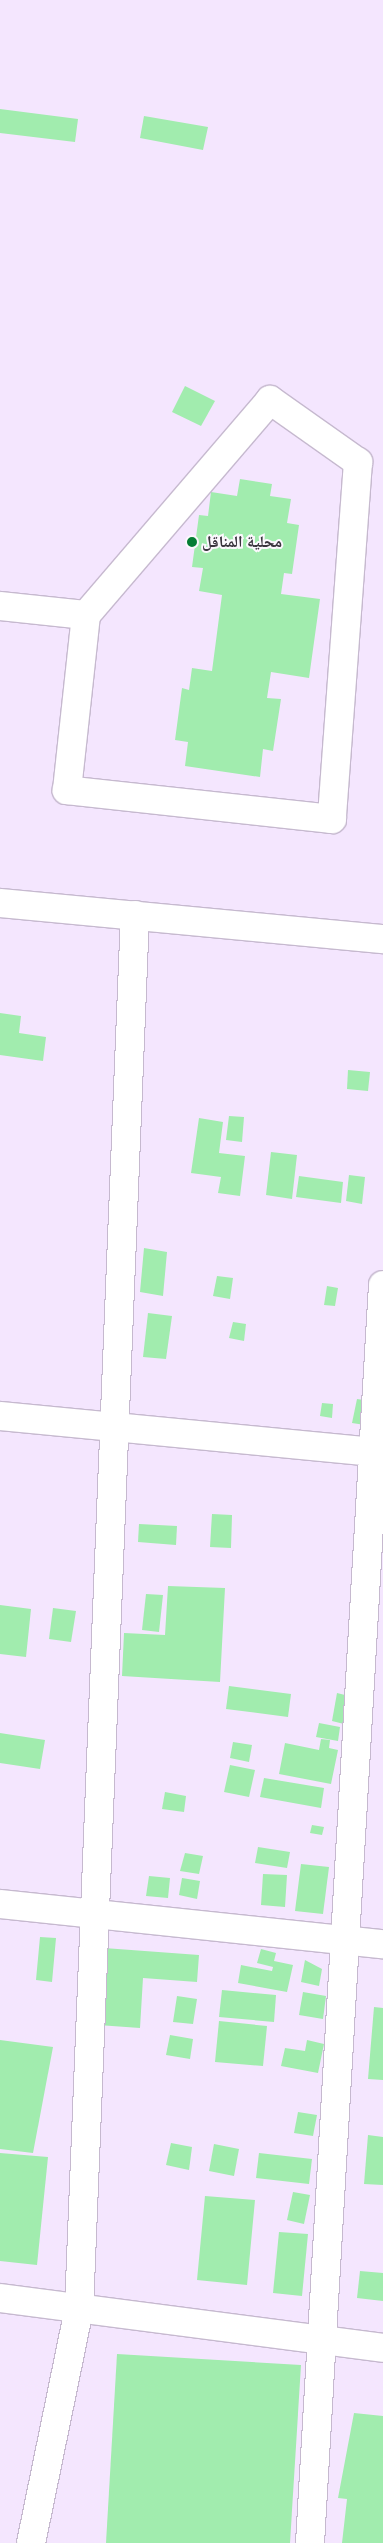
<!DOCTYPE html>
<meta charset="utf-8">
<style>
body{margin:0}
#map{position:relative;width:383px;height:2543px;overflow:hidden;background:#f4e6fe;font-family:"Nunito Sans","Noto Naskh Arabic",sans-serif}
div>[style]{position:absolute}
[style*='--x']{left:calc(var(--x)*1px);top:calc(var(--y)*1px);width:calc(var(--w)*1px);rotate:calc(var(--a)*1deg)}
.building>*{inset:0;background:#a1ecae}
.roads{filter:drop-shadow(1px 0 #c6b9cf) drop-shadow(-1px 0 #c6b9cf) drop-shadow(0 1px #c6b9cf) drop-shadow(0 -1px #c6b9cf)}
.minor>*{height:28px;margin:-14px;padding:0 14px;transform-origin:14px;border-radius:14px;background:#fff}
.dots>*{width:14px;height:14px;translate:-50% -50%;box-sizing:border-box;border:2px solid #fbf8fd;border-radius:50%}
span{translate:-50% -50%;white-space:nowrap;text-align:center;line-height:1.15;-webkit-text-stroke:4px #fbf8fd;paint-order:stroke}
.poi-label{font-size:16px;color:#3a353e;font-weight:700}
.left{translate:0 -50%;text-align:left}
</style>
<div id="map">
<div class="building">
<div style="clip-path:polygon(0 109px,78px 119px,75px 142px,0 133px)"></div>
<div style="clip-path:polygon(144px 116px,208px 127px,203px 150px,140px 138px)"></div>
<div style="clip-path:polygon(185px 386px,215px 401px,201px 426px,172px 412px)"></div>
<div style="clip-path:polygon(240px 479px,272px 484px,270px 496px,291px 499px,287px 523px,299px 525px,292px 574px,284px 573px,281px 594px,320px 599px,309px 678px,271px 672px,267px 698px,281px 699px,273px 751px,263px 749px,260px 777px,185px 766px,188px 742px,175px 740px,182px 688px,189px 690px,192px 668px,212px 671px,222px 595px,199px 591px,203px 568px,192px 567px,199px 515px,208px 516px,211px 492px,237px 496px)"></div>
<div style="clip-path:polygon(0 1013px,21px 1016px,19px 1033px,46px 1037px,43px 1061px,0 1055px)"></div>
<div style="clip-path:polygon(348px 1070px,370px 1072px,368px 1091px,347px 1089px)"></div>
<div style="clip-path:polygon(229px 1116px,244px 1117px,242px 1142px,226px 1140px)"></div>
<div style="clip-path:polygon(199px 1118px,223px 1122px,219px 1153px,245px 1156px,240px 1196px,218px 1193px,221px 1177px,191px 1173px)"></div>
<div style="clip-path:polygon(271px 1152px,297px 1155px,292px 1199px,266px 1195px)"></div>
<div style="clip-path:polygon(349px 1175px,365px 1177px,362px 1204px,346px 1201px)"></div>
<div style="clip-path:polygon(299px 1176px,343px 1182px,341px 1203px,296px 1197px)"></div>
<div style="clip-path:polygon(144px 1248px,167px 1252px,163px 1296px,140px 1292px)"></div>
<div style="clip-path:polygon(217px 1276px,233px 1278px,230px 1299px,213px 1296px)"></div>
<div style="clip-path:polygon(327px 1286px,338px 1288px,335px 1306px,324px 1305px)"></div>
<div style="clip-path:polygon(148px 1313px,172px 1316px,166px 1359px,143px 1357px)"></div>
<div style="clip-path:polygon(233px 1322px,246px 1324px,244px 1341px,229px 1338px)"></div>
<div style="clip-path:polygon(357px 1399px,370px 1401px,365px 1425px,352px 1423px)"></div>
<div style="clip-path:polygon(322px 1403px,333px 1404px,332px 1418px,320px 1416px)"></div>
<div style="clip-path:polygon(212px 1514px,232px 1515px,231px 1548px,210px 1547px)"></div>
<div style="clip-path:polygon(139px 1524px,177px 1526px,176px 1545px,138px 1542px)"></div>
<div style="clip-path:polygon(168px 1586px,225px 1588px,220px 1682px,122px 1676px,124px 1633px,165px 1635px)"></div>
<div style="clip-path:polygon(146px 1594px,163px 1595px,159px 1632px,142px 1630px)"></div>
<div style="clip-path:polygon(0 1605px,31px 1609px,26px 1657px,0 1654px)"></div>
<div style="clip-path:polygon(53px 1608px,76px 1611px,71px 1642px,49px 1639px)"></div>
<div style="clip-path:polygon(229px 1686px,291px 1694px,288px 1717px,226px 1709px)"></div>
<div style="clip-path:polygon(337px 1693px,349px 1696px,344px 1724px,332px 1721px)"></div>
<div style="clip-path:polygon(319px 1723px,340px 1727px,338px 1741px,316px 1737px)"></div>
<div style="clip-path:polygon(0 1733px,45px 1740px,40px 1769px,0 1763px)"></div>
<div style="clip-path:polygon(321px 1739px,330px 1740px,329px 1748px,338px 1750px,331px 1784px,279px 1774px,285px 1743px,319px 1750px)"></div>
<div style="clip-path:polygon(233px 1742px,252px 1745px,249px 1762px,230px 1758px)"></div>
<div style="clip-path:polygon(230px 1765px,255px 1770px,249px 1797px,224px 1792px)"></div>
<div style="clip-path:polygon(264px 1778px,324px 1788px,321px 1808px,260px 1797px)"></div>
<div style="clip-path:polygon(165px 1792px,186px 1796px,184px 1812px,162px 1809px)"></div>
<div style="clip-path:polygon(312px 1825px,324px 1827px,322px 1835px,310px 1833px)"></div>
<div style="clip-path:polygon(258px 1847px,290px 1852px,287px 1868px,255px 1863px)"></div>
<div style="clip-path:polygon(185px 1853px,203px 1856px,199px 1874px,180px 1871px)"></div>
<div style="clip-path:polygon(301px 1864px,329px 1867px,323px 1914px,295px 1911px)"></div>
<div style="clip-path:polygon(263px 1874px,287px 1875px,285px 1907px,261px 1905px)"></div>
<div style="clip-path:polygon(149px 1876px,170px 1878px,168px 1898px,146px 1896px)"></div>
<div style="clip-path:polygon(182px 1878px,200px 1881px,197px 1899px,179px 1895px)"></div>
<div style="clip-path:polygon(40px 1937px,56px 1938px,52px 1982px,36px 1980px)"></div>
<div style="clip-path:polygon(104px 1948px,199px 1955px,197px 1982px,143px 1978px,140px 2028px,98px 2025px)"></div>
<div style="clip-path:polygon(261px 1949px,276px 1953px,274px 1961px,293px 1965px,287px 1992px,238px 1983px,241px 1965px,272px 1971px,273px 1967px,257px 1963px)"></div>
<div style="clip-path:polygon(305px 1960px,322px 1969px,319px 1986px,301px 1982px)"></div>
<div style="clip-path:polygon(222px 1990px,276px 1995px,274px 2022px,219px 2017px)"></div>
<div style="clip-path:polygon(303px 1992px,326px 1996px,323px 2019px,299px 2015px)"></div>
<div style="clip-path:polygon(177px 1996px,197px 1999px,193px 2024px,173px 2022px)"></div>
<div style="clip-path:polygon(374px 2007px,383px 2008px,383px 2080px,368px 2079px)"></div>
<div style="clip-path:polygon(219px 2021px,267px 2026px,263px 2066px,215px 2062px)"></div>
<div style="clip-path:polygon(170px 2035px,193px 2039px,190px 2059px,166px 2055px)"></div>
<div style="clip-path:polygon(0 2040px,53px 2047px,33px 2153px,0 2149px)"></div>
<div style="clip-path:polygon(307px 2040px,324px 2044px,318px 2073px,281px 2066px,285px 2048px,305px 2051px)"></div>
<div style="clip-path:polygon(298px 2112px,317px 2115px,313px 2136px,294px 2133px)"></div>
<div style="clip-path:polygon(368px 2135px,383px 2137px,383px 2185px,364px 2184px)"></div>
<div style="clip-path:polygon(171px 2143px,192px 2147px,189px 2170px,166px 2165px)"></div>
<div style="clip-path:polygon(214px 2144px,239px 2149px,234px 2176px,209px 2171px)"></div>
<div style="clip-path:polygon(0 2153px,48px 2157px,37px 2265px,0 2261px)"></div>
<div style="clip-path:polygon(259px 2153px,312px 2159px,309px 2184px,256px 2178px)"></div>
<div style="clip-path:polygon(293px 2192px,310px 2195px,304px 2224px,287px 2220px)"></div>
<div style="clip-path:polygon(205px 2196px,255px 2200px,247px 2285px,197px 2280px)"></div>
<div style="clip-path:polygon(279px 2232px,308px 2234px,302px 2296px,273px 2293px)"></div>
<div style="clip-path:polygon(360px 2271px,383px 2273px,383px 2301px,357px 2298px)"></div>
<div style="clip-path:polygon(117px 2354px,301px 2365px,290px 2543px,106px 2543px)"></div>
<div style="clip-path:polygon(354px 2413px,383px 2416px,383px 2543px,342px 2543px,347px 2499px,338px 2498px)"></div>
</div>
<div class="roads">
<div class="minor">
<div style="--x:270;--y:400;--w:108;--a:35.2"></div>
<div style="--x:358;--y:462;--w:358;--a:94.2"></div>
<div style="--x:332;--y:819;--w:267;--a:-173.8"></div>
<div style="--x:67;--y:790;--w:176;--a:-83.8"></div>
<div style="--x:86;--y:615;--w:283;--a:-49.4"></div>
<div style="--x:0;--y:606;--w:86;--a:6"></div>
<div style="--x:0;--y:903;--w:385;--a:5.4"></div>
<div style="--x:0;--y:1416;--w:385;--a:5.5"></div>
<div style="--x:0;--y:1904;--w:385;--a:6"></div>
<div style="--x:0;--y:2298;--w:386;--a:7.4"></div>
<div style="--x:31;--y:2543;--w:239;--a:-78.4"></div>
<div style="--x:79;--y:2309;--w:1395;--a:-87.7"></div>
<div style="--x:310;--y:2543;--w:1260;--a:-86.68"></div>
</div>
</div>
<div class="dots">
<div style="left:192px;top:542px;background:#047d34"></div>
</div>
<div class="poi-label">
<span class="left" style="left:202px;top:542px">محلية المناقل</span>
</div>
</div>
